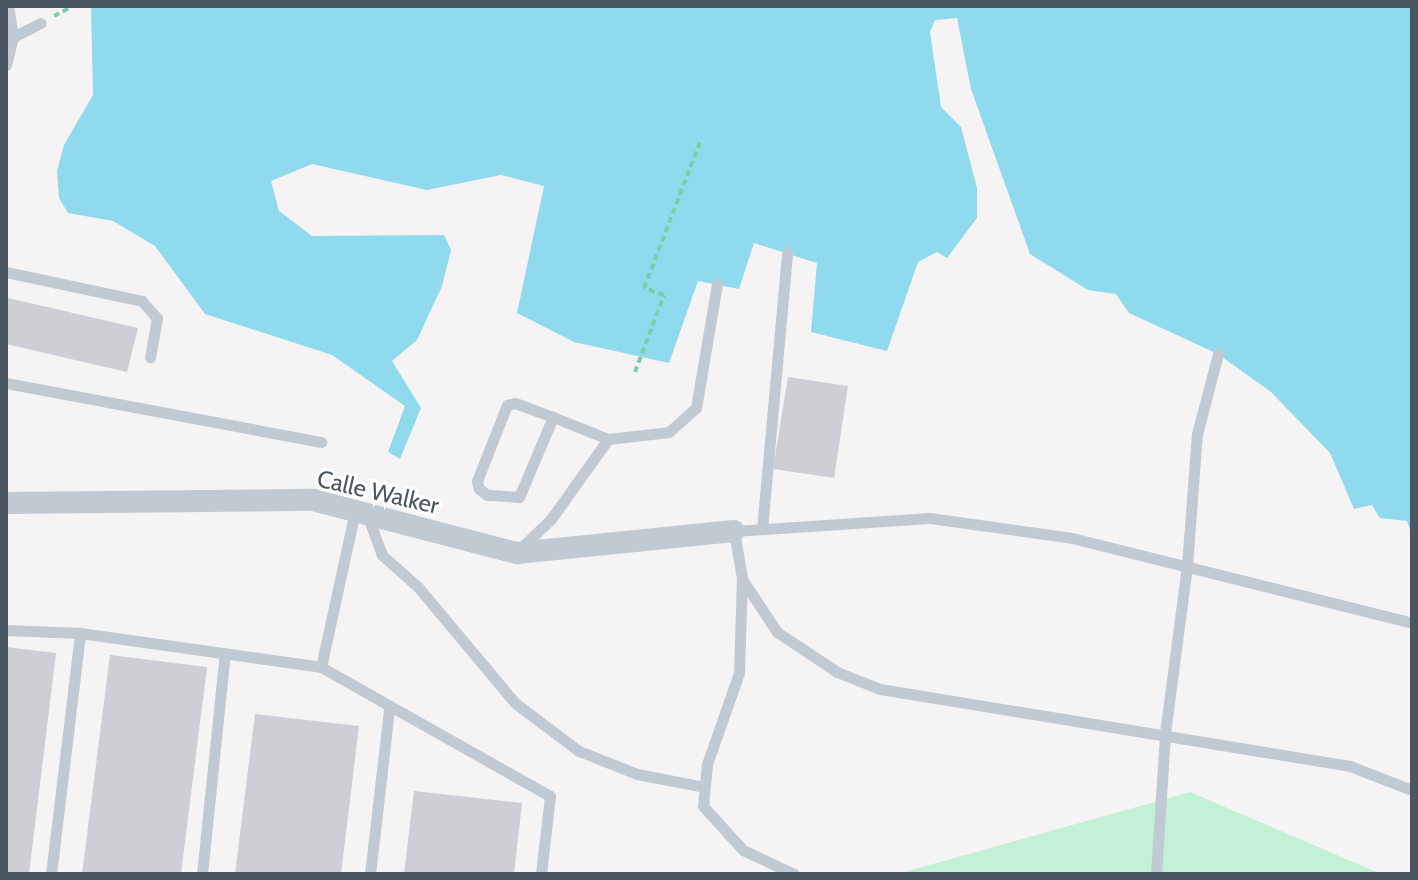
<!DOCTYPE html>
<style>
body{margin:0}
#map{position:relative;width:1418px;height:880px;overflow:hidden;background:#f5f3f3;font-family:Cabin,sans-serif}
div>[style]{position:absolute}
[style*='--x']{left:calc(var(--x)*1px);top:calc(var(--y)*1px);width:calc(var(--w)*1px);rotate:calc(var(--a)*1deg)}
.green>*{inset:0;background:#c3f1d5}
.water>*{inset:0;background:#90daee}
.building>*{inset:0;background:#cdcfd5}
.path>*{height:4px;margin-top:-2px;transform-origin:0;background:repeating-linear-gradient(90deg,#7ad0a6 0 6px,transparent 0 10px)}
.lane>*{height:11px;margin:-5.5px;padding:0 5.5px;transform-origin:5.5px;border-radius:5.5px;background:#c1cad2}
.street>*{height:22px;margin:-11px;padding:0 11px;transform-origin:11px;border-radius:11px;background:#c1cad2}
span{translate:-50% -50%;white-space:nowrap;text-align:center;line-height:1.15;-webkit-text-stroke:6px #fff;paint-order:stroke}
.street-label{font-size:24px;color:#4a5661}
.frame{position:absolute;inset:0;border:8px solid #4a5661;pointer-events:none}
</style>
<div id="map">
<div class="green">
<div style="clip-path:polygon(1190px 792px,1381px 874px,897px 874px)"></div>
</div>
<div class="water">
<div style="clip-path:polygon(91px 6px,1412px 6px,1412px 535px,1407px 521px,1380px 518px,1372px 505px,1354px 509px,1330px 453px,1271px 392px,1218px 354px,1129px 313px,1116px 294px,1088px 290px,1030px 254px,971px 89px,957px 18px,935px 20px,930px 32px,941px 107px,961px 127px,977px 188px,977px 218px,947px 258px,937px 252px,918px 262px,887px 351px,811px 332px,817px 263px,754px 243px,739px 289px,698px 281px,669px 363px,574px 342px,517px 313px,544px 186px,501px 175px,427px 190px,312px 164px,271px 181px,279px 211px,312px 236px,444px 235px,451px 250px,442px 286px,417px 340px,392px 361px,421px 408px,400px 459px,388px 452px,405px 406px,332px 355px,205px 314px,155px 246px,113px 221px,68px 213px,59px 198px,57px 171px,64px 145px,93px 95px)"></div>
</div>
<div class="building">
<div style="clip-path:polygon(8px 298px,138px 328px,127px 372px,6px 344px)"></div>
<div style="clip-path:polygon(788px 377px,848px 386px,834px 478px,773px 469px)"></div>
<div style="clip-path:polygon(6px 647px,56px 653px,29px 874px,6px 874px)"></div>
<div style="clip-path:polygon(110px 655px,207px 667px,181px 874px,82px 874px)"></div>
<div style="clip-path:polygon(255px 714px,359px 726px,341px 874px,235px 874px)"></div>
<div style="clip-path:polygon(414px 791px,522px 803px,514px 874px,404px 874px)"></div>
</div>
<div class="path">
<div style="--x:54;--y:16;--w:21;--a:-28"></div>
<div style="--x:635;--y:372;--w:82;--a:-69.4"></div>
<div style="--x:664;--y:295;--w:21;--a:-161"></div>
<div style="--x:644;--y:288;--w:156;--a:-69"></div>
</div>
<div class="lane">
<div style="--x:13;--y:37;--w:31;--a:-27"></div>
<div style="--x:6;--y:65;--w:29;--a:-76"></div>
<div style="--x:13;--y:37;--w:31;--a:-99"></div>
<div style="--x:6;--y:272;--w:139;--a:12"></div>
<div style="--x:142;--y:301;--w:23;--a:49"></div>
<div style="--x:157;--y:318;--w:40;--a:100"></div>
<div style="--x:6;--y:383;--w:321;--a:10.6"></div>
<div style="--x:553;--y:417;--w:87;--a:113"></div>
<div style="--x:519;--y:497;--w:32;--a:-176"></div>
<div style="--x:487;--y:495;--w:10;--a:-143"></div>
<div style="--x:479;--y:489;--w:8;--a:-104"></div>
<div style="--x:477;--y:481;--w:82;--a:-68.5"></div>
<div style="--x:507;--y:405;--w:8;--a:-14"></div>
<div style="--x:515;--y:403;--w:40;--a:20.2"></div>
<div style="--x:553;--y:417;--w:59;--a:21.8"></div>
<div style="--x:608;--y:439;--w:61;--a:-6.5"></div>
<div style="--x:669;--y:432;--w:36;--a:-42"></div>
<div style="--x:696;--y:408;--w:126;--a:-80.4"></div>
<div style="--x:367;--y:514;--w:44;--a:69.9"></div>
<div style="--x:382;--y:555;--w:48;--a:41.6"></div>
<div style="--x:418;--y:587;--w:151;--a:50.1"></div>
<div style="--x:515;--y:703;--w:80;--a:36.9"></div>
<div style="--x:579;--y:751;--w:62;--a:21.6"></div>
<div style="--x:637;--y:774;--w:68;--a:11"></div>
<div style="--x:762;--y:529;--w:278;--a:-84.8"></div>
<div style="--x:520;--y:549;--w:43;--a:-44.1"></div>
<div style="--x:551;--y:519;--w:98;--a:-54.5"></div>
<div style="--x:742;--y:579;--w:64;--a:56.6"></div>
<div style="--x:777;--y:632;--w:72;--a:33.7"></div>
<div style="--x:837;--y:672;--w:46;--a:21.6"></div>
<div style="--x:880;--y:689;--w:476;--a:9.3"></div>
<div style="--x:1350;--y:766;--w:66;--a:21.2"></div>
<div style="--x:6;--y:630;--w:74;--a:2.3"></div>
<div style="--x:80;--y:633;--w:243;--a:8"></div>
<div style="--x:321;--y:667;--w:160;--a:-77.7"></div>
<div style="--x:321;--y:667;--w:263;--a:29.4"></div>
<div style="--x:550;--y:796;--w:79;--a:96.6"></div>
<div style="--x:51;--y:874;--w:243;--a:-83.1"></div>
<div style="--x:202;--y:874;--w:222;--a:-84.1"></div>
<div style="--x:370;--y:874;--w:166;--a:-83.4"></div>
<div style="--x:794;--y:874;--w:56;--a:-154.8"></div>
<div style="--x:743;--y:850;--w:59;--a:-132.3"></div>
<div style="--x:703;--y:806;--w:42;--a:-84.6"></div>
<div style="--x:707;--y:764;--w:96;--a:-70.6"></div>
<div style="--x:739;--y:673;--w:95;--a:-88.2"></div>
<div style="--x:742;--y:578;--w:48;--a:-99.7"></div>
<div style="--x:734;--y:531;--w:196;--a:-3.8"></div>
<div style="--x:930;--y:518;--w:143;--a:8"></div>
<div style="--x:1072;--y:538;--w:350;--a:14"></div>
<div style="--x:1156;--y:874;--w:141;--a:-86.3"></div>
<div style="--x:1165;--y:733;--w:168;--a:-82.5"></div>
<div style="--x:1187;--y:566;--w:132;--a:-85.7"></div>
<div style="--x:1197;--y:434;--w:83;--a:-75.3"></div>
</div>
<div class="street">
<div style="--x:6;--y:503;--w:307;--a:-0.6"></div>
<div style="--x:313;--y:500;--w:211;--a:14.6"></div>
<div style="--x:517;--y:553;--w:218;--a:-5.8"></div>
</div>
<div class="street-label">
<span style="left:378px;top:492px;rotate:13deg">Calle Walker</span>
</div>
<div class="frame"></div>
</div>
